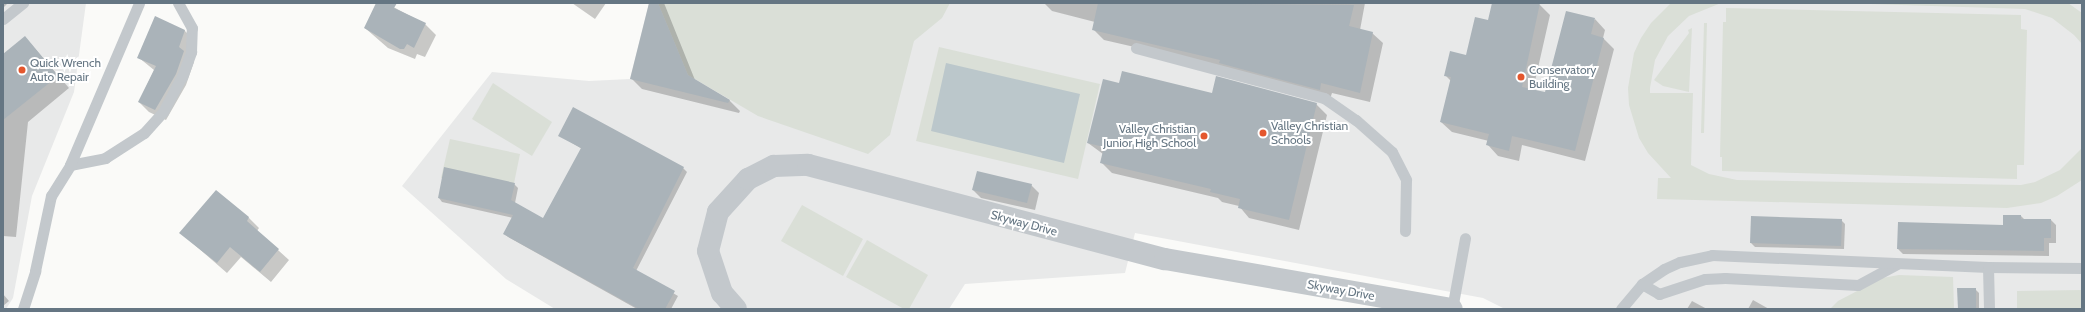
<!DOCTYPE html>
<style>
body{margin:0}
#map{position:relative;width:2085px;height:312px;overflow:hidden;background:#fafaf8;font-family:Cabin,sans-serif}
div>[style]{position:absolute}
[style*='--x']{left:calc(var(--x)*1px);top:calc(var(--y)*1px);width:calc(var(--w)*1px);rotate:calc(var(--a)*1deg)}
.built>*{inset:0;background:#e8e9e9}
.green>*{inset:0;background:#dadfd7}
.water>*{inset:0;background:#bbc7cb}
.shadow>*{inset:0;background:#0003}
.building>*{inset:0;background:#aab3b9}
.service>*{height:11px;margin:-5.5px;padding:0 5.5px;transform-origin:5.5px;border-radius:5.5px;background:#c3c8cc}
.minor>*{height:22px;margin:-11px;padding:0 11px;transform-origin:11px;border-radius:11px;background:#c3c8cc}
.dots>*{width:11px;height:11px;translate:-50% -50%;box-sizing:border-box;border:2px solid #fff;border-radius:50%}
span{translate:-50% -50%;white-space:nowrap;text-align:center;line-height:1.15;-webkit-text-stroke:4px #fff;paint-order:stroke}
.poi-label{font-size:12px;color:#657683}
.left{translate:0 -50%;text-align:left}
.right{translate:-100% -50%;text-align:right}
.street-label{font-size:12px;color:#657683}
.frame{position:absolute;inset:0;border:4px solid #657683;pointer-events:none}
</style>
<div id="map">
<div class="built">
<div style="clip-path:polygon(3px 3px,86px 3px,74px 92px,32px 196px,13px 298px,6px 309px,3px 309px)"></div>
<div style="clip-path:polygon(649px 3px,2082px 3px,2082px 309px,1505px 309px,1483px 298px,1135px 233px,1125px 273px,965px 284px,949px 309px,555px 309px,506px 279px,402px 186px,492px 72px,589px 81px,630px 79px)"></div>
</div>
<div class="green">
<div style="clip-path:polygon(658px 3px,950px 3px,942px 18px,914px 41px,890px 135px,868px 154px,758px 116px,688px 75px)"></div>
<div style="clip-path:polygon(1671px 3px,1721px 3px,1689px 16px,1668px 36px,1655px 60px,1650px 88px,1650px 93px,1693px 93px,1691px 165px,1709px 174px,1737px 180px,2021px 185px,2035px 182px,2060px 170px,2082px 148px,2082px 180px,2057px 196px,2041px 203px,2007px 208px,1657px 199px,1658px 178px,1671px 178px,1648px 153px,1639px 138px,1629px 105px,1628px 88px,1634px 53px,1641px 38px,1651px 23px)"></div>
<div style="clip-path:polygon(1839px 3px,2068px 3px,2082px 13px,2082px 44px,2074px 35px,2052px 18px,2025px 9px)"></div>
<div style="clip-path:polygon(1726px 8px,2021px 15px,2021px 29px,2027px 30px,2024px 165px,2017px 165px,2017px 179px,1722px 171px,1722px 157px,1720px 157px,1723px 22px,1726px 22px)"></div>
<div style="clip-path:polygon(1704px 23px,1707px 23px,1704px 133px,1701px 133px)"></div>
<div style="clip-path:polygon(1692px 28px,1689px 92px,1663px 86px,1654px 80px,1689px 33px,1688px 30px)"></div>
<div style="clip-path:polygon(939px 47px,1100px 84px,1078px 179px,916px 141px)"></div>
<div style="clip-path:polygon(493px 83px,552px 122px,532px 156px,472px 119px)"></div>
<div style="clip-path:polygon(450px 139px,520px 154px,512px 193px,441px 178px)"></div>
<div style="clip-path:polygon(802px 205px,863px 239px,843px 276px,781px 241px)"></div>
<div style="clip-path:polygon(867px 240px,928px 275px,909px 309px,904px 309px,846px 277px)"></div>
<div style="clip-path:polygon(1899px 275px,1953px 277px,1954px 309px,1830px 309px,1838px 301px,1882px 278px)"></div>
<div style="clip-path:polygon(2082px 290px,2082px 309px,2017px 309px,2017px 291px)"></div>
</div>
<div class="water">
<div style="clip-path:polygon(946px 63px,1080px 94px,1064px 163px,931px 131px)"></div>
</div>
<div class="shadow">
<div style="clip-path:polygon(3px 3px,8px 3px,3px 8px)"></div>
<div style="clip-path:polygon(378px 3px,386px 3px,425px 24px,436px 35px,425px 57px,417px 54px,415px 59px,388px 48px,365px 28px)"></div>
<div style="clip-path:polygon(572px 3px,606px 3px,595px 19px)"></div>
<div style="clip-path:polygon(650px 3px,664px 3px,695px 80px,729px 100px,740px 111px,739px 113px,642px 89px,632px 79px)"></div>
<div style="clip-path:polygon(1044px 3px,1365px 3px,1360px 30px,1372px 33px,1383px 43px,1370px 102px,1332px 93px,1330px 99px,1226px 68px,1104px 40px,1094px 30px,1095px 22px,1052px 11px)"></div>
<div style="clip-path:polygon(1493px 3px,1533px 3px,1540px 5px,1550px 15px,1533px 90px,1545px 93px,1595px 19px,1605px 30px,1603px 38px,1614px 49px,1585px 161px,1522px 145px,1519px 161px,1498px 156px,1488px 145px,1489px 141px,1452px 132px,1441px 122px,1451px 81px,1446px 76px,1467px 56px,1489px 21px)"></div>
<div style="clip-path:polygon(184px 30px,194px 40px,190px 58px,194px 62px,186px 85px,166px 120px,149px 112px,139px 102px,154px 70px,138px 57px)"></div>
<div style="clip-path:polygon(25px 37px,69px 88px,28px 122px,16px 237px,3px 236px,3px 55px)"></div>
<div style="clip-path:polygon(1120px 84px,1316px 104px,1327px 115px,1299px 230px,1249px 218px,1239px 206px,1222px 202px,1218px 198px,1112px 173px,1101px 162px,1103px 154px,1088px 143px)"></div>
<div style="clip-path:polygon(559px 135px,683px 168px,687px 172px,636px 271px,678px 296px,671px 309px,637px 309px,508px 237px,504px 233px,513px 218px,442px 202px,439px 198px,514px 184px,518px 188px,515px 203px,543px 219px,582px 149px)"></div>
<div style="clip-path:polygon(1031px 185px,1039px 193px,1035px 210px,981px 198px,973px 190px)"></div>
<div style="clip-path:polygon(216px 191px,249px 218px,259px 228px,257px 231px,289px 260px,271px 282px,241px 257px,227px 273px,181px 233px)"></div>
<div style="clip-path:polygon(2004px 216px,2021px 216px,2025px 220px,2051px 220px,2056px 225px,2056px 243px,2049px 243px,2049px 256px,1903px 254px,1898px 249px,2004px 226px)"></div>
<div style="clip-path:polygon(1841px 220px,1845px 224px,1844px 249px,1755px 247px,1751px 243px)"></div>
<div style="clip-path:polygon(1975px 289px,1979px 293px,1979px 309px,1959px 309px)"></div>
<div style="clip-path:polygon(3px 294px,9px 301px,3px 306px)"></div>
<div style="clip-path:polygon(1753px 300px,1769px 309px,1748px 309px)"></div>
<div style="clip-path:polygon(1692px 301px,1707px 309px,1687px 309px)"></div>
</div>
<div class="building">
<div style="clip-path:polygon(376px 3px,397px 3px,394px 8px,426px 23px,414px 48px,407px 44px,404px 49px,400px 49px,364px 28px)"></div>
<div style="clip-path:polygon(649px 3px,658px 3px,688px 75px,730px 100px,728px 103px,630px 79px)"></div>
<div style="clip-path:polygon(1098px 3px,1354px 5px,1349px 26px,1373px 32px,1360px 93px,1321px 83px,1320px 90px,1219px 63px,1220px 60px,1092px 30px)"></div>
<div style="clip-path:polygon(1492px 3px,1540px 3px,1522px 87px,1545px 92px,1566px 11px,1595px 18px,1591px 34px,1604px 38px,1575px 151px,1512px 136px,1509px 151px,1486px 145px,1489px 134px,1440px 122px,1451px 77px,1444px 76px,1450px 51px,1466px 55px,1475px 17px,1488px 20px)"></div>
<div style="clip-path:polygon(155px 16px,185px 30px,179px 47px,184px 51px,176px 74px,155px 110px,138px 102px,156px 66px,137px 58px)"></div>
<div style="clip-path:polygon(25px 36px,58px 76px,3px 120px,3px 54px)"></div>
<div style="clip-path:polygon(1122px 71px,1212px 93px,1216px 76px,1317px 103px,1289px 220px,1238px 208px,1240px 199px,1210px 192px,1211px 189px,1100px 163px,1104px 147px,1087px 143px,1103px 79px,1119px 83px)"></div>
<div style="clip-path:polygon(573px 107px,684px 167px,633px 268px,675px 291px,665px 309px,639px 309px,503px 234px,513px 215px,438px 198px,444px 167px,515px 183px,511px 200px,543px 218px,581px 148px,558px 136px)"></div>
<div style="clip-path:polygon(977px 171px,1032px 184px,1027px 203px,972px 190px)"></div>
<div style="clip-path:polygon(216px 190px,249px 217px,247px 221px,279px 249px,260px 272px,230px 247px,217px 263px,179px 233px)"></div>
<div style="clip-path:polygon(2003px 215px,2021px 215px,2021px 219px,2051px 219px,2051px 238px,2044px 238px,2044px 251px,1897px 249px,1898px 222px,2003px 225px)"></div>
<div style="clip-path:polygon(1751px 216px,1842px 219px,1841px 246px,1750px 243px)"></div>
<div style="clip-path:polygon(1957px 288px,1976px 288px,1976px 309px,1958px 309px)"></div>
</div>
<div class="service">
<div style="--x:3;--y:19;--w:26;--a:-39"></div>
<div style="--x:1136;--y:48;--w:195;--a:14.9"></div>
<div style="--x:1324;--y:98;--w:39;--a:35"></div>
<div style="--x:1356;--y:120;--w:48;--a:41.6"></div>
<div style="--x:1392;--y:152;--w:31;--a:63"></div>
<div style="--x:1406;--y:180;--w:51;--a:91.1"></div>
<div style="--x:70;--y:165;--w:36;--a:-11"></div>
<div style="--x:105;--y:158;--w:46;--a:-32.7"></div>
<div style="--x:144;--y:133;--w:28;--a:-48"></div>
<div style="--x:163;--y:112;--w:40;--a:-62"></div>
<div style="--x:182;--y:77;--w:27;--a:-70"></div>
<div style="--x:191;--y:52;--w:24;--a:-88"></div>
<div style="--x:192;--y:28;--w:29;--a:-119"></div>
<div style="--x:1988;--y:267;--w:94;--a:0.6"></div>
<div style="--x:1642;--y:284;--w:20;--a:30"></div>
<div style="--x:1659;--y:294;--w:48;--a:-18.1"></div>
<div style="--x:1705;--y:279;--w:20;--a:-3"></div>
<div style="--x:1725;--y:278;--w:133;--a:3"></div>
<div style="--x:1858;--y:285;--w:44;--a:-28.3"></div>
<div style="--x:23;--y:309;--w:40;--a:-72"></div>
<div style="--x:35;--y:271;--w:77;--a:-78"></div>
<div style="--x:51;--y:196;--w:36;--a:-58"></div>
<div style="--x:70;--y:165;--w:176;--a:-66.9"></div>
<div style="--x:1452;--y:309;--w:72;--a:-79.6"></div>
<div style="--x:1621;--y:309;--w:33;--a:-50"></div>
<div style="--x:1642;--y:284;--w:27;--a:-34"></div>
<div style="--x:1664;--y:269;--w:17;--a:-24"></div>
<div style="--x:1680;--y:262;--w:33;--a:-12"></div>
<div style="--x:1712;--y:255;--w:276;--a:2.5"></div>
<div style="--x:1988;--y:267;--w:42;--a:88.6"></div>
</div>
<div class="minor">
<div style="--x:736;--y:309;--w:21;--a:-131"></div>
<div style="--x:722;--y:293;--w:44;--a:-108.4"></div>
<div style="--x:708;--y:251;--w:40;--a:-75.6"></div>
<div style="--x:718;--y:212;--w:45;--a:-47.7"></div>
<div style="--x:748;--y:179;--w:29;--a:-27"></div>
<div style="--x:774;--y:166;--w:34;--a:-2"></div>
<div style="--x:808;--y:165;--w:369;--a:14.8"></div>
<div style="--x:1165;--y:259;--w:291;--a:9.9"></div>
</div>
<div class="dots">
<div style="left:22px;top:70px;background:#e4572e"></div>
<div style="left:1521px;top:77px;background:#e4572e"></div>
<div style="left:1263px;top:133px;background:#e4572e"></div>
<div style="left:1204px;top:136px;background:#e4572e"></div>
</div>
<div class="poi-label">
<span class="left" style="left:30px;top:70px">Quick Wrench<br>Auto Repair</span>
<span class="left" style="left:1529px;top:77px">Conservatory<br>Building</span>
<span class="left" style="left:1271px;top:133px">Valley Christian<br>Schools</span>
<span class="right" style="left:1196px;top:136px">Valley Christian<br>Junior High School</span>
</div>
<div class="street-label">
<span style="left:1024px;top:223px;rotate:15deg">Skyway Drive</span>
<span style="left:1341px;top:290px;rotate:10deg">Skyway Drive</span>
</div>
<div class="frame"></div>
</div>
